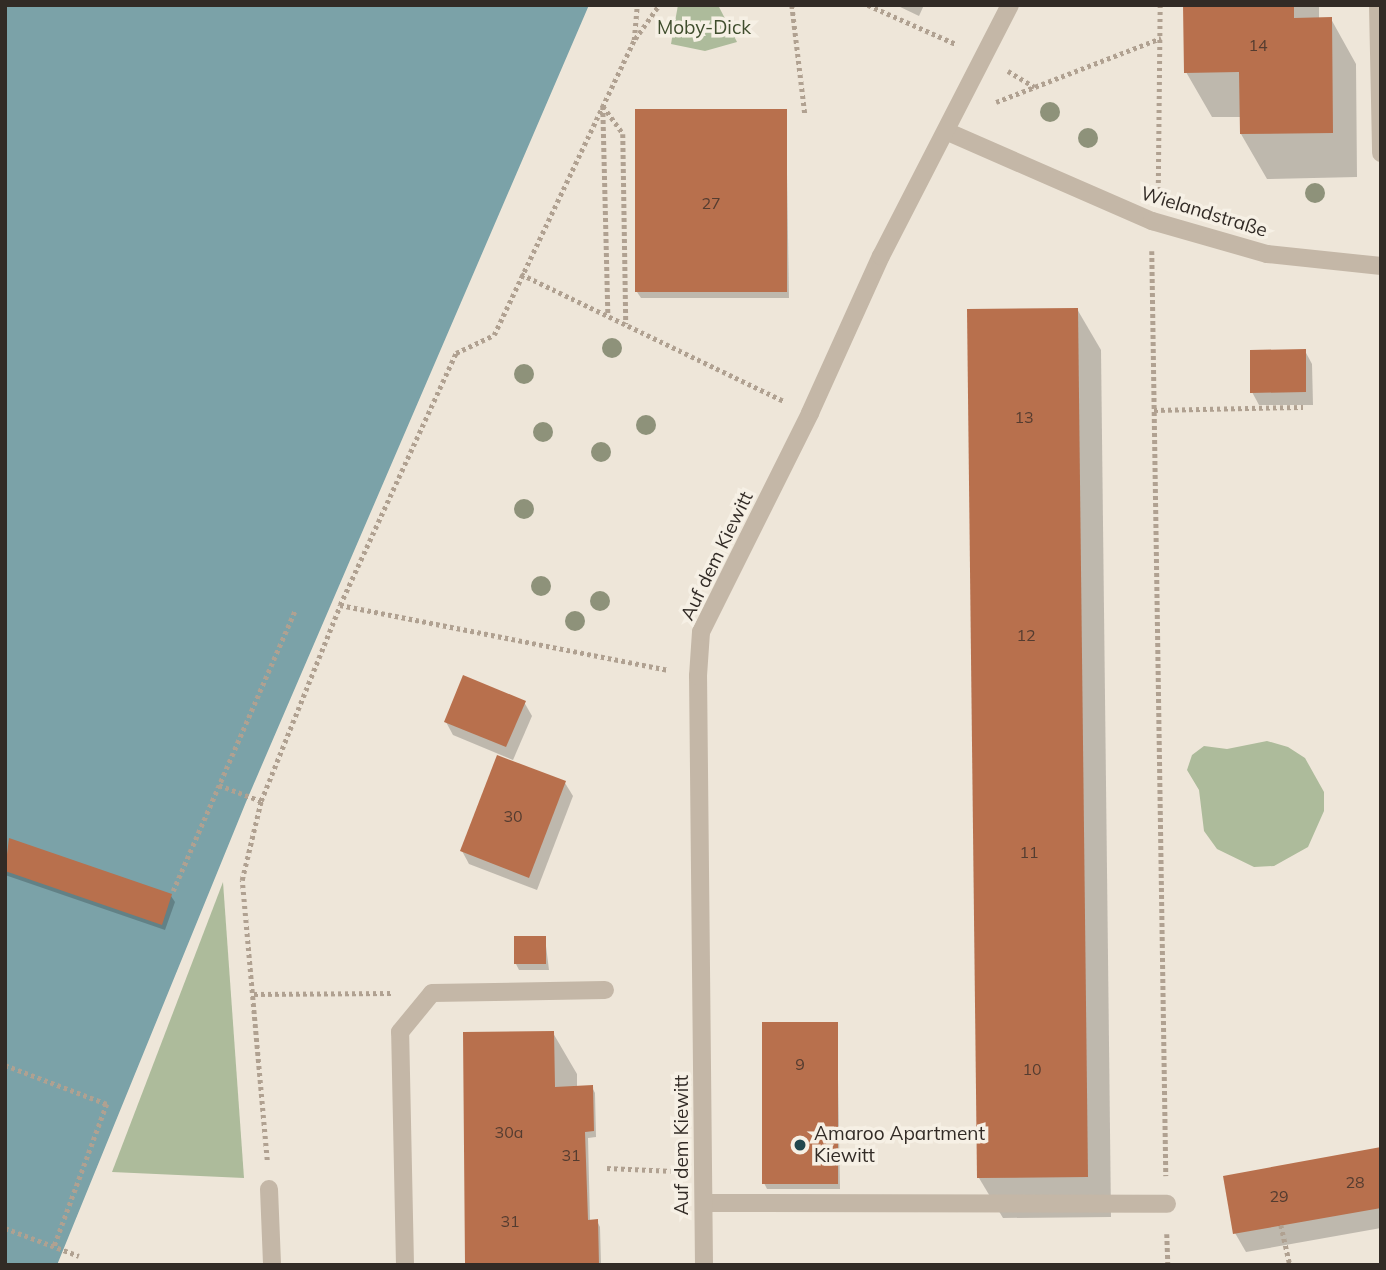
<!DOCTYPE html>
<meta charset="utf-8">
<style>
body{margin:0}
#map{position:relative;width:1386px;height:1270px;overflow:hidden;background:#eee6d9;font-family:Mulish,sans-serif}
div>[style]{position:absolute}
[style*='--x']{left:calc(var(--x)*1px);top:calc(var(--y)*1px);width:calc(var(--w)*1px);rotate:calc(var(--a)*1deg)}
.green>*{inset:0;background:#adbb9b}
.water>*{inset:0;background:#7ba2a8}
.shadow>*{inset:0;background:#0003}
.building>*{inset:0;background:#b8704d}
.path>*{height:4.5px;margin-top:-2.25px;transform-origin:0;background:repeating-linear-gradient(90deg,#b0a191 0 3.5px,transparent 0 7px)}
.minor>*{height:18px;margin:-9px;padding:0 9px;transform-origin:9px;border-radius:9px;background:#c4b7a7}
.trees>*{width:20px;height:20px;margin:-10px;border-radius:50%;background:#8e927a}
.dots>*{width:19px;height:19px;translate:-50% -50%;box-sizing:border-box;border:4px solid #f6f0e5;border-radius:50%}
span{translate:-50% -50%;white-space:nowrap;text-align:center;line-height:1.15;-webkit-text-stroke:7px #f6f0e5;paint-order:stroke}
.number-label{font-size:16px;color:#543c30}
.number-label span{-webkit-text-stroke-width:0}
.park-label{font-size:19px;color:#3f4d2d}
.street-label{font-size:19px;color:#322b26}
.poi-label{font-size:19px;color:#322b26}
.left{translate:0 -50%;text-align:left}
.frame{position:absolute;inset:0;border:7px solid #322b26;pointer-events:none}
</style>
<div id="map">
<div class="green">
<div style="clip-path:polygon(678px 5px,718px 5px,737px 42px,705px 51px,671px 44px)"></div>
<div style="clip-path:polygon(1267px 741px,1288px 747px,1305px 758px,1324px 792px,1324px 811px,1308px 847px,1274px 866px,1254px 867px,1217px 849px,1204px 831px,1199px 790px,1187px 770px,1192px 755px,1204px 746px,1227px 749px)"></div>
<div style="clip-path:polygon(223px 882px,244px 1178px,112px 1172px)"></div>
</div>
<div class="water">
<div style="clip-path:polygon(5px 5px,589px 5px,246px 802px,57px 1265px,5px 1265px)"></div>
</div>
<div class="shadow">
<div style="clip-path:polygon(896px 5px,924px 5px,919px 16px)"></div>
<div style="clip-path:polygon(1185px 5px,1319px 5px,1319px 19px,1331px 19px,1356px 64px,1357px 177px,1267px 179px,1241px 134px,1241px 117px,1212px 117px,1186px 72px)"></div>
<div style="clip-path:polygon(786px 111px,789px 298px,641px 298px,637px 292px)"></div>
<div style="clip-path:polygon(1077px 309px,1101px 350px,1111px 1217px,1003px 1218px,979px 1178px)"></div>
<div style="clip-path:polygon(1305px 351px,1312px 364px,1313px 405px,1259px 405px,1252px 392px)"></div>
<div style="clip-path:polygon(524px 702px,532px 716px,513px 760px,453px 735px,446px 722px)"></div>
<div style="clip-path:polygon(565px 783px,573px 796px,537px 890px,469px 864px,462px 851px)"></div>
<div style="clip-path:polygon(10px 840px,171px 896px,175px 902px,165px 930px,5px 875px)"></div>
<div style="clip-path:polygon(545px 938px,549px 970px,519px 970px,516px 964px)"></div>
<div style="clip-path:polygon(837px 1023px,840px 1189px,767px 1189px,764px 1183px)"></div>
<div style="clip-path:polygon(553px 1033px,577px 1074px,577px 1088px,592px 1087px,595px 1093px,596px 1137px,588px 1138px,590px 1221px,597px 1221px,600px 1227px,601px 1265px,467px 1265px)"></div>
<div style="clip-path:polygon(1381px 1150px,1381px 1228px,1246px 1252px,1235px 1233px)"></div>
</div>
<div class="building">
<div style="clip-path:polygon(1183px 5px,1294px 5px,1294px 18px,1332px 17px,1333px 133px,1240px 134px,1239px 72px,1184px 73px)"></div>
<div style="clip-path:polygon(635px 109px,787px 109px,787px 292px,635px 292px)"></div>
<div style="clip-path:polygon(1078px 308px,1088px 1177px,977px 1178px,967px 309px)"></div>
<div style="clip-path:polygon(1306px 349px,1306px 392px,1250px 393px,1250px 350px)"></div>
<div style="clip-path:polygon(463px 675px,526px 701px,506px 747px,444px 722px)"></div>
<div style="clip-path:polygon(497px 755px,566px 781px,529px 878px,460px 851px)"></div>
<div style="clip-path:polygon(9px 838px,172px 894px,162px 925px,5px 871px)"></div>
<div style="clip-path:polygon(514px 936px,546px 936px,546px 964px,514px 964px)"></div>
<div style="clip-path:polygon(762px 1022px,838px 1022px,838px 1184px,762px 1184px)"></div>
<div style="clip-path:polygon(554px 1031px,555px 1087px,593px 1085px,594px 1131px,585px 1132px,588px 1220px,598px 1219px,599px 1265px,465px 1265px,463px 1032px)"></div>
<div style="clip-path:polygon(1381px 1147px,1381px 1208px,1233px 1234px,1223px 1176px)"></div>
</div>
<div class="path">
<div style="--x:792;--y:5;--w:110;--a:83.2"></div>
<div style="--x:868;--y:5;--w:96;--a:23.9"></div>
<div style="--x:635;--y:39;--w:42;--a:-54.8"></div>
<div style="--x:1008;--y:71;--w:31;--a:31"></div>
<div style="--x:996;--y:102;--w:177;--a:-21.2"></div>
<div style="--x:603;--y:106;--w:34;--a:54"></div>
<div style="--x:623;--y:134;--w:190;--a:89.1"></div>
<div style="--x:603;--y:106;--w:208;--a:88.6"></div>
<div style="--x:1158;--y:190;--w:185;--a:-89.4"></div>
<div style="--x:1152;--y:251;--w:925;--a:89.13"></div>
<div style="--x:521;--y:274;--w:292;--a:25.8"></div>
<div style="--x:1154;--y:410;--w:149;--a:-1.2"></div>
<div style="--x:340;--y:605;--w:335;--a:11.2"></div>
<div style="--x:219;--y:785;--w:45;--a:20.9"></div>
<div style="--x:173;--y:891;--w:306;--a:-66.5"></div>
<div style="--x:254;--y:994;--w:139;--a:-0.4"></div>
<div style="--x:5;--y:1065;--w:109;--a:20.9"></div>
<div style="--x:107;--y:1104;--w:153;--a:110.3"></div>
<div style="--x:267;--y:1160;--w:281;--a:-95.1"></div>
<div style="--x:242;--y:880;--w:81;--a:-76.5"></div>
<div style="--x:261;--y:801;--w:211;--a:-68"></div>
<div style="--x:340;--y:605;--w:277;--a:-65.3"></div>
<div style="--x:456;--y:353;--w:42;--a:-25.3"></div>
<div style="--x:494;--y:335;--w:327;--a:-64.6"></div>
<div style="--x:634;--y:40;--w:35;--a:-85"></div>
<div style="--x:607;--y:1168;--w:67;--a:2.6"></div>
<div style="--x:1281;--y:1225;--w:41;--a:77.3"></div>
<div style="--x:5;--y:1228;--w:79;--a:20.7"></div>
<div style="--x:1167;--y:1234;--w:31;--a:88"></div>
</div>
<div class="minor">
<div style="--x:1378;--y:5;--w:148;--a:88.8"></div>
<div style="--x:948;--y:132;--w:223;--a:23.6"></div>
<div style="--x:1152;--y:221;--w:120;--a:16"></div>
<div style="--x:1267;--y:254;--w:115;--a:6"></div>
<div style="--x:269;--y:1189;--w:76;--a:87.7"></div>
<div style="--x:704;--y:1203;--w:463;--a:0.1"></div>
<div style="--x:405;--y:1265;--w:233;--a:-91.2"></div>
<div style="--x:400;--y:1032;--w:50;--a:-50.6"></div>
<div style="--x:432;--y:993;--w:173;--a:-1"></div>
<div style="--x:704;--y:1265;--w:589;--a:-90.58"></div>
<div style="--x:698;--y:676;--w:44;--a:-86.1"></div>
<div style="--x:701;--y:632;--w:245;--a:-63.5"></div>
<div style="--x:810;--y:413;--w:172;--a:-65.7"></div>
<div style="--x:881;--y:256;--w:282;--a:-62.8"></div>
</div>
<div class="trees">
<div style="left:1050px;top:112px"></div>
<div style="left:1088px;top:138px"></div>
<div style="left:1315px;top:193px"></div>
<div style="left:612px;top:348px"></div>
<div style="left:524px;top:374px"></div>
<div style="left:646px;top:425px"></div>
<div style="left:543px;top:432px"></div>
<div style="left:601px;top:452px"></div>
<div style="left:524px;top:509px"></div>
<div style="left:541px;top:586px"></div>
<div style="left:600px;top:601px"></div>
<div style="left:575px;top:621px"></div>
</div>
<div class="dots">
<div style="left:800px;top:1145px;background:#21474e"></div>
</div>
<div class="number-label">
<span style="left:1258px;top:45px">14</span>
<span style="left:711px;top:203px">27</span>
<span style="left:1024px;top:417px">13</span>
<span style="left:1026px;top:635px">12</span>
<span style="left:513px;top:816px">30</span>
<span style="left:1029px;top:852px">11</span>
<span style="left:800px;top:1064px">9</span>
<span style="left:1032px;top:1069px">10</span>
<span style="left:509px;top:1132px">30a</span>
<span style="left:571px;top:1155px">31</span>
<span style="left:1355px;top:1182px">28</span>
<span style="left:1279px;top:1196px">29</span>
<span style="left:510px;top:1221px">31</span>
</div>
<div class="park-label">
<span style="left:704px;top:28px">Moby-Dick</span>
</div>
<div class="street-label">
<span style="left:1204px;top:212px;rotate:17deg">Wielandstraße</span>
<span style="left:717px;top:556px;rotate:-64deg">Auf dem Kiewitt</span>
<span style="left:682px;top:1145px;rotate:-90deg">Auf dem Kiewitt</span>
</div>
<div class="poi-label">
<span class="left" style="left:814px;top:1145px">Amaroo Apartment<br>Kiewitt</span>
</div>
<div class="frame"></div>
</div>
